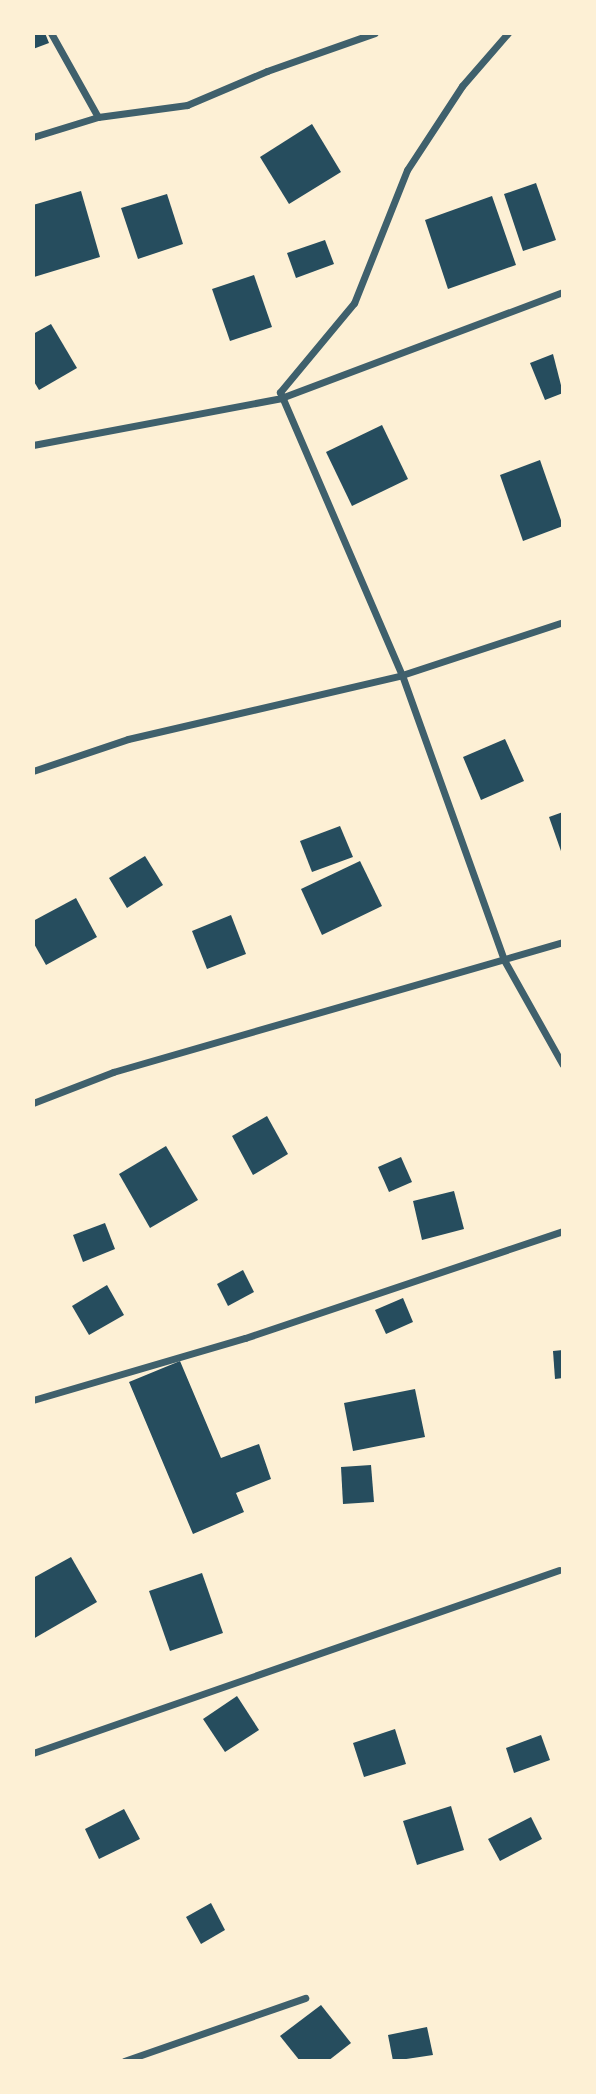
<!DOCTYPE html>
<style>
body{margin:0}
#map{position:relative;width:596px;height:2094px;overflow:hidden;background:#fdf0d5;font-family:Overpass,sans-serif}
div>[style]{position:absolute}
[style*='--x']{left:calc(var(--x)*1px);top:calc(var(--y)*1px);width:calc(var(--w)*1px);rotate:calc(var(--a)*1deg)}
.building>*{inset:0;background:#264d5e}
.minor>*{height:7px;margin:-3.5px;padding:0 3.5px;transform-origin:3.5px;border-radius:3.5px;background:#3f606c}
span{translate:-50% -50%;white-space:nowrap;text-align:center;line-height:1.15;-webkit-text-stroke:7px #fdf0d5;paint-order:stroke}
.frame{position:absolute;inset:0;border:35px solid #fdf0d5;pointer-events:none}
</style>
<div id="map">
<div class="building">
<div style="clip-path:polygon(33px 33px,45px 33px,49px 43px,33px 49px)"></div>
<div style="clip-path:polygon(312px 124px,341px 172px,289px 204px,260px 157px)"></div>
<div style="clip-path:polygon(536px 183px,556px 240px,523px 251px,504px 194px)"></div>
<div style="clip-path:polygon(81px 191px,100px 257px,34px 277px,33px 205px)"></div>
<div style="clip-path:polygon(167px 194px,183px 244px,138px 259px,121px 208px)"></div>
<div style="clip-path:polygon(492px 196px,516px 265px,448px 289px,425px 220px)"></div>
<div style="clip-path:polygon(325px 240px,334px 264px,296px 278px,287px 253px)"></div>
<div style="clip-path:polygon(254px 275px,272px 327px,230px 341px,212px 289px)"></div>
<div style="clip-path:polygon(51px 324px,77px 368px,39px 390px,33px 380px,33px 334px)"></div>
<div style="clip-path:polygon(553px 354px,563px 393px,545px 400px,530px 363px)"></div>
<div style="clip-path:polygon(382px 425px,408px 479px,352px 506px,326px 452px)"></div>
<div style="clip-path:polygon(540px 460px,563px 526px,523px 541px,500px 475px)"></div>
<div style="clip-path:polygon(505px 739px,524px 781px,481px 800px,463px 757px)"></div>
<div style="clip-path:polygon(563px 812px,563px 854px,562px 854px,549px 817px)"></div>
<div style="clip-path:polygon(340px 826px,353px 857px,312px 872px,300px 841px)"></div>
<div style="clip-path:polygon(145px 856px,163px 885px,127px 908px,109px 878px)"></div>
<div style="clip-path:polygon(360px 861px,382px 906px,322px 935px,301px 889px)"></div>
<div style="clip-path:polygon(76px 898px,97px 937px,46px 965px,33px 942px,33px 921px)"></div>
<div style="clip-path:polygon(231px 915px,246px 954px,207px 969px,192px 931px)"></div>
<div style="clip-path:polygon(267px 1116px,288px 1154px,253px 1175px,232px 1136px)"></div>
<div style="clip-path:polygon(166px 1146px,198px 1200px,150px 1228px,119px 1174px)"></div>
<div style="clip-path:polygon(401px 1157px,412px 1182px,389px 1192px,378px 1167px)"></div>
<div style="clip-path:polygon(454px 1191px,464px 1229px,422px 1240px,413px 1201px)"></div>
<div style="clip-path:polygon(105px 1223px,115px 1249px,83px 1262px,73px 1235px)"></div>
<div style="clip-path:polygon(243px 1270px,254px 1292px,228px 1306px,217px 1284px)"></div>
<div style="clip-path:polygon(107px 1285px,124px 1315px,89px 1335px,72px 1306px)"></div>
<div style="clip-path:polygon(403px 1298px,413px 1322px,386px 1334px,375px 1310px)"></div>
<div style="clip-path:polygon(563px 1350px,563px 1378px,555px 1379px,553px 1351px)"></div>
<div style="clip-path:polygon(180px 1361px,221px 1458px,259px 1444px,271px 1479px,236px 1493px,244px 1512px,193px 1534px,129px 1382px)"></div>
<div style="clip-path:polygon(415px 1389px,425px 1437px,353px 1451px,344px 1403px)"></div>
<div style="clip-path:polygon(371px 1465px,374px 1502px,343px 1504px,341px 1467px)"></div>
<div style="clip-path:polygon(71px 1557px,97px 1602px,33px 1639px,33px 1578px)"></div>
<div style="clip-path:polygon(202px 1573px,223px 1633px,170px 1651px,149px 1591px)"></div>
<div style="clip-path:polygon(237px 1696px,259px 1730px,225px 1752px,203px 1719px)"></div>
<div style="clip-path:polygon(395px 1729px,406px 1764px,364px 1777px,353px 1743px)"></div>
<div style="clip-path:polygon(541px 1735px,550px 1760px,514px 1773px,506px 1748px)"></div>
<div style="clip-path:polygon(451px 1806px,464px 1850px,417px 1865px,403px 1821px)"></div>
<div style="clip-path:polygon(124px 1809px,140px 1839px,99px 1859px,85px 1829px)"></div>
<div style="clip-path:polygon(531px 1817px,542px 1839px,500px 1861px,488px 1839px)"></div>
<div style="clip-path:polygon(211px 1903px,225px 1930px,201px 1944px,186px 1917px)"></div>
<div style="clip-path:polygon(321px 2005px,351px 2043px,328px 2061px,300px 2061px,280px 2036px)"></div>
<div style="clip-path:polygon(427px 2027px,433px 2055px,393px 2061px,388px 2035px)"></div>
</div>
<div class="minor">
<div style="--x:51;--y:33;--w:96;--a:60.8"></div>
<div style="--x:508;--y:33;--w:70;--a:131"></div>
<div style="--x:462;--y:86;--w:100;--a:123.2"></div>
<div style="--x:407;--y:170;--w:143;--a:111.7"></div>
<div style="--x:354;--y:303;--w:116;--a:129.7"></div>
<div style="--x:280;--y:392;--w:308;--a:66.7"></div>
<div style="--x:402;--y:675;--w:303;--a:70.3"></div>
<div style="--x:504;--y:960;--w:120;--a:60.7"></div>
<div style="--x:33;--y:137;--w:68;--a:-17.1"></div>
<div style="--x:98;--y:117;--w:90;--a:-7.7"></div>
<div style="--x:187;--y:105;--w:87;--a:-23"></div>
<div style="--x:267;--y:71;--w:114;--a:-19.4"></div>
<div style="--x:33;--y:445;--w:252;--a:-10.7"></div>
<div style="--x:281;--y:398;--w:301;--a:-20.6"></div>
<div style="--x:33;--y:771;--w:100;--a:-18.6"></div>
<div style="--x:128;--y:739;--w:281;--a:-13.1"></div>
<div style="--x:402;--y:675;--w:169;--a:-18.2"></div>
<div style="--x:33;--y:1103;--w:86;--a:-21.2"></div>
<div style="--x:113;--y:1072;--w:468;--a:-16.1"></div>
<div style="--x:33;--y:1400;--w:221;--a:-16.3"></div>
<div style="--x:245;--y:1338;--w:336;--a:-18.6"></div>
<div style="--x:33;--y:1753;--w:557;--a:-19.18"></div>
<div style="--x:124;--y:2061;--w:192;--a:-19.2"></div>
</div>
<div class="frame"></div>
</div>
